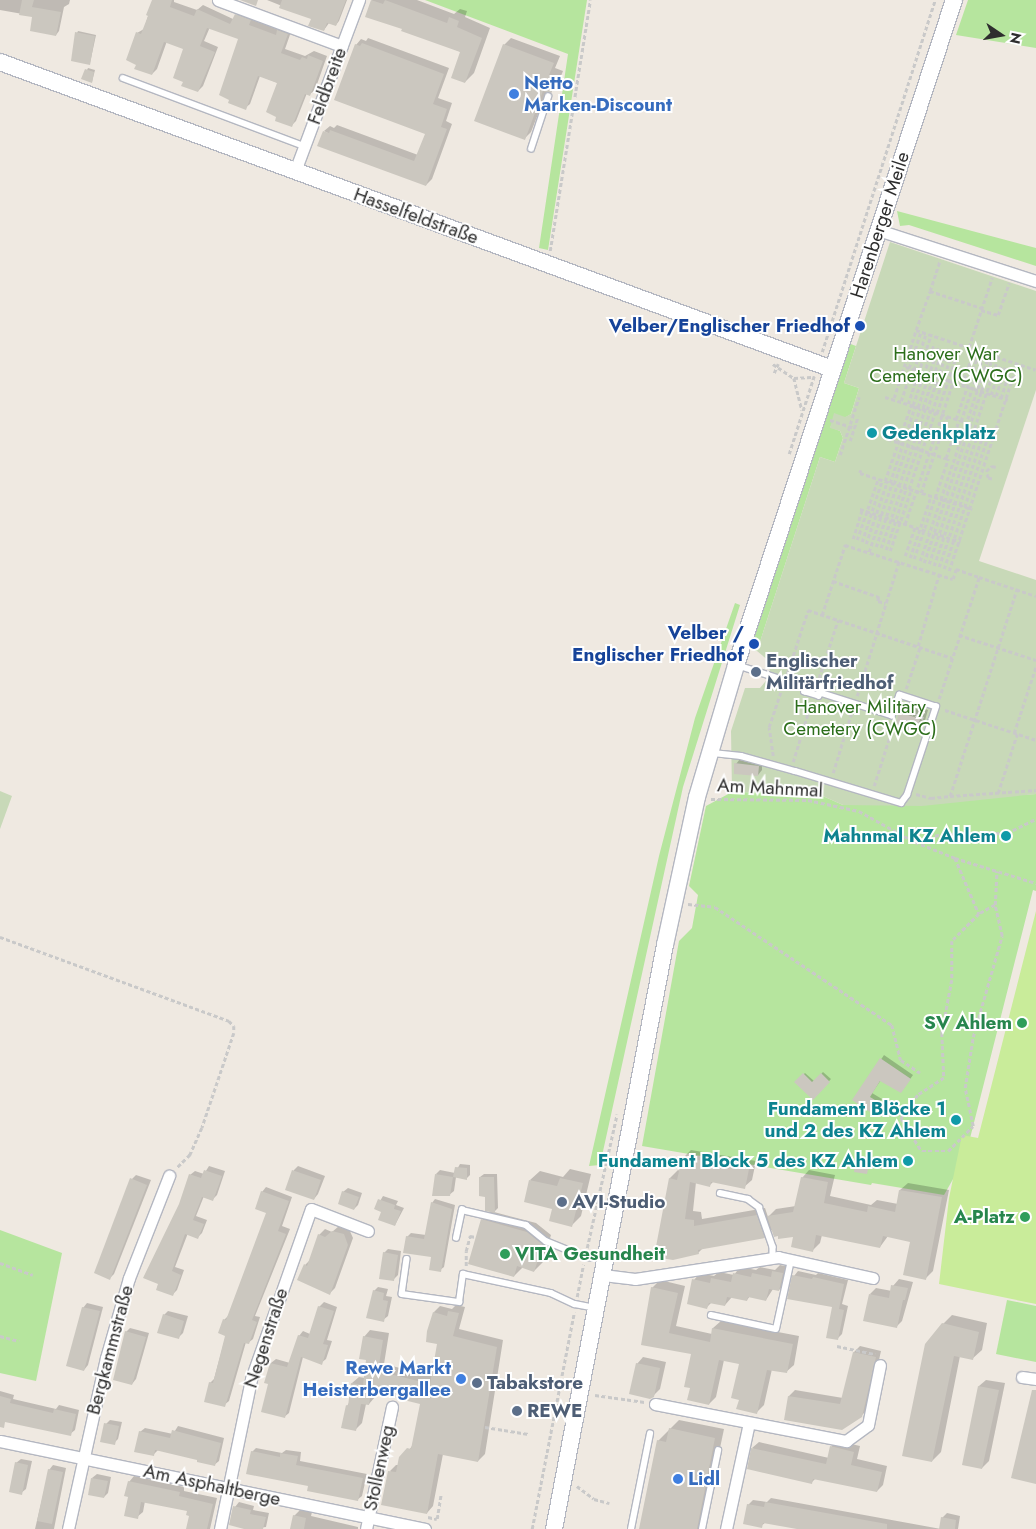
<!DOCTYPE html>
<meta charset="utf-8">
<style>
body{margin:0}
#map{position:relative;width:1036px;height:1529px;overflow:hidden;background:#efe9e1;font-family:Jost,sans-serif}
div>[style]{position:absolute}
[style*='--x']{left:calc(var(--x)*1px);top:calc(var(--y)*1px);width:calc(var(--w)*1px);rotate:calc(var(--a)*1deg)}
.green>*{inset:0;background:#b6e59e}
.cemetery>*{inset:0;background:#c8d9b8}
.pitch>*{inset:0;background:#c9ec9a}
.shadow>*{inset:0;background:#0003}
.building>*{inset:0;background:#cbc7bf}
.path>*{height:2.5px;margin-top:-1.25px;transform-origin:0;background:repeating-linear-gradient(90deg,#c9c9c9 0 4px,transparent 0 6.5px)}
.roads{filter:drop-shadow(1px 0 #b4b7c1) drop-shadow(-1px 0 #b4b7c1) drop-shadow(0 1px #b4b7c1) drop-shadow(0 -1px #b4b7c1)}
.lane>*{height:5.5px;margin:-2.75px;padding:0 2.75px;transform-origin:2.75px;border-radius:2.75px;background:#fff}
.street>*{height:11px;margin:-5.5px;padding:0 5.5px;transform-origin:5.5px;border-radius:5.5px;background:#fff}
.secondary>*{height:16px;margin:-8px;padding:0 8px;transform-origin:8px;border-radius:8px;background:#fff}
.dots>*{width:14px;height:14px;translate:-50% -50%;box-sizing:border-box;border:2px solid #fff;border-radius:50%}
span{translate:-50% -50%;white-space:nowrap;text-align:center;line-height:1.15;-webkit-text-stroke:4px #fff;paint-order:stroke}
.shop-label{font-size:19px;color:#366cbe;font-weight:700}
.left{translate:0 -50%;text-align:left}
.right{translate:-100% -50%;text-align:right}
.street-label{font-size:19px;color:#2e2e2e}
.transit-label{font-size:19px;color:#164399;font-weight:700}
.park-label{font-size:19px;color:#2c6e1b}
.culture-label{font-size:19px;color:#0d838f;font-weight:700}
.service-label{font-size:19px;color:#4e5e75;font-weight:700}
.leisure-label{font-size:19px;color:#27864d;font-weight:700}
.north{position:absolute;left:976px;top:10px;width:50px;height:50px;-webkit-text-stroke:4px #fff;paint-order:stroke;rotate:102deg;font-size:14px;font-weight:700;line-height:20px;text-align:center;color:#2e2e2e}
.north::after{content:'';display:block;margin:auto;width:18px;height:22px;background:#2e2e2e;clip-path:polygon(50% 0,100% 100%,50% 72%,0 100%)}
</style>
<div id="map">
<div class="green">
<div style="clip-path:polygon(425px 0,587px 0,548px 250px,539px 248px,568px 54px)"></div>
<div style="clip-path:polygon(968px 0,1036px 0,1036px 48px,956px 35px)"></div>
<div style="clip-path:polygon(897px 211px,1036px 248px,1036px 266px,909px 225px,900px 226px)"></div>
<div style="clip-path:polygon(848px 343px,856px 346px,844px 383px,859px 388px,851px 414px,830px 427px,840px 431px,843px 438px,835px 462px,820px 457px,757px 651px,749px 649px)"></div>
<div style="clip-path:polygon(735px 603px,740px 605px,683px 787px,600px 1165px,589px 1166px,659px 856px,695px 718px)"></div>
<div style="clip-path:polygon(732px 792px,816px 793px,843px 805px,1036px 794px,1036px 891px,1033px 890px,965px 1158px,944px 1195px,872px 1183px,871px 1185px,642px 1146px,679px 941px,692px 928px,698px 895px,689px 886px,706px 806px)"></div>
<div style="clip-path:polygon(0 1230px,62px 1253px,36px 1381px,0 1373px)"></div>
<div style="clip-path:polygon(1007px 1300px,1036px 1306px,1036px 1362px,996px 1354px)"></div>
</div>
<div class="cemetery">
<div style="clip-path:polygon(890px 242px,1036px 291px,1036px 390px,979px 561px,1036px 580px,1036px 794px,922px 806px,843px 805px,816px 793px,732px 792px,731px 731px,745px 688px,760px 688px,770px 676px,769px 661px,757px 651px,820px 457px,835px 462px,843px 438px,840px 431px,830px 428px,834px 413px,845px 417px,851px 414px,859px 388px,844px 383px)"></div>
<div style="clip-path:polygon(0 791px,12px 796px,0 829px)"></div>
</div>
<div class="pitch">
<div style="clip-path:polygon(1036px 911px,1036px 1304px,939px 1284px,949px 1198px,962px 1135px,978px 1138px)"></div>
</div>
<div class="shadow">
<div style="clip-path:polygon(0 0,70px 0,69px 4px,64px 7px,59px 31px,56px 35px,34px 16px,0 10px)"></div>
<div style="clip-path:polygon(153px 0,174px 0,174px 2px,197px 10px,203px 5px,233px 19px,241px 10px,255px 15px,253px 20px,279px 30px,283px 26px,292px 29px,285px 49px,305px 56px,314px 51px,327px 56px,315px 90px,310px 94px,307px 93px,296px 121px,292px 125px,278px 83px,260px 76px,250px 104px,245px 108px,240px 38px,210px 27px,204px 41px,218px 47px,203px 86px,198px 91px,185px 48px,167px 41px,157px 69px,152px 74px,137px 33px,144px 29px)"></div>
<div style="clip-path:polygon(267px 0,347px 0,339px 21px,336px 25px,329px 23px,324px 30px,312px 18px)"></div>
<div style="clip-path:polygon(372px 0,417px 0,454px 14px,460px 9px,467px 11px,465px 17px,490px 28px,474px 73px,465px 82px,461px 52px,404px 28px,366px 16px)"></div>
<div style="clip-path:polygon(78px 31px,96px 35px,90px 63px,77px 33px)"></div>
<div style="clip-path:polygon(368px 38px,449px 68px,438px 98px,452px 103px,446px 121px,452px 124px,432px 179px,426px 185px,324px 131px,330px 126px,334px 128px,337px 125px,418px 155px,427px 133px,356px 45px,361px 39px,366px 41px)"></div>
<div style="clip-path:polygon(511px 38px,560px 56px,555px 68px,563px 71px,557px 86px,551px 92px,547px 91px,531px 132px,525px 138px,504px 45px)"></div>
<div style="clip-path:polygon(88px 68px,95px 70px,92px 82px,83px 78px)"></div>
<div style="clip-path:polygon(910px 704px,928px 710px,925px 720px,916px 729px,900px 713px)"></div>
<div style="clip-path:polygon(740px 759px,762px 762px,762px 770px,758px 775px,736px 764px)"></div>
<div style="clip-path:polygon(884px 1055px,913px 1075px,901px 1092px,881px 1080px,872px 1093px,882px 1099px,876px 1109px,854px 1100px)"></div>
<div style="clip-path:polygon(823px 1072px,831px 1079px,813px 1098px,796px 1082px,805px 1073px,814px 1081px)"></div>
<div style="clip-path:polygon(691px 1150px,756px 1161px,752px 1180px,744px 1187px,714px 1181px,710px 1185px,696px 1182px,693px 1211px,701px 1212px,702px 1219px,765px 1208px,768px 1217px,776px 1209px,796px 1206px,802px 1178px,809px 1170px,835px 1175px,830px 1196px,871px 1205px,877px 1200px,898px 1204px,900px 1190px,908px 1183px,949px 1190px,933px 1271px,925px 1279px,912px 1241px,888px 1236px,880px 1247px,822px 1235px,820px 1243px,812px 1251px,795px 1236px,779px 1235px,773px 1229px,764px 1237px,703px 1248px,698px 1253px,673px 1259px,670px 1178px,678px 1170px,680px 1171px,683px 1158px)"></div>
<div style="clip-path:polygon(858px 1160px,870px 1162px,866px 1172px,857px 1162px)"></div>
<div style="clip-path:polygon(460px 1164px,470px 1165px,470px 1175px,466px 1179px,456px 1177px,454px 1191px,449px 1195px,436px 1174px,440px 1170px,455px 1173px)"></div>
<div style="clip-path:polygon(209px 1166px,225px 1171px,217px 1195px,213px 1199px,204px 1196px,196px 1216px,207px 1220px,202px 1233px,198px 1237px,188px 1233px,175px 1267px,184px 1270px,177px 1290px,172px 1295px,157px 1289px,180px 1204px,190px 1175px,195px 1171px,204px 1174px)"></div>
<div style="clip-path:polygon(298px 1166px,325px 1176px,318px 1194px,314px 1199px,287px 1189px,294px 1170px)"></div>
<div style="clip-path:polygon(570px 1169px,591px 1174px,581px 1216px,572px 1225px,553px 1208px,530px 1180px,540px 1171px,563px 1177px)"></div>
<div style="clip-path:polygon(484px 1174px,497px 1174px,498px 1208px,494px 1212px,536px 1223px,551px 1235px,543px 1262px,534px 1271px,523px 1267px,514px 1276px,482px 1220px,491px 1211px,480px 1177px)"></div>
<div style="clip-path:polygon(136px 1175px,151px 1180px,114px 1274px,110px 1278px,132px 1179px)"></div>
<div style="clip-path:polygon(266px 1187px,292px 1197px,282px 1226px,290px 1229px,255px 1316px,260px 1317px,253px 1339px,248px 1343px,246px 1342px,229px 1401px,224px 1405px,210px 1383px,214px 1379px,226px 1335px,224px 1320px,229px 1315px,268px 1212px,262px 1192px)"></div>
<div style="clip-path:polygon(348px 1188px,362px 1193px,358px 1205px,354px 1209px,343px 1192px)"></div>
<div style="clip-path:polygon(383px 1196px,398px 1201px,396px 1205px,404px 1208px,395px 1225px,382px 1211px,376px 1208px)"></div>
<div style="clip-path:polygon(435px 1199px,455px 1205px,444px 1267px,440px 1270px,432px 1256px,407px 1237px,411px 1233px,426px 1235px,432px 1203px)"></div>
<div style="clip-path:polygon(339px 1226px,349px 1229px,353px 1238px,335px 1288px,330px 1293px,305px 1265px,311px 1259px,319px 1235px,325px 1229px,332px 1232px)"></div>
<div style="clip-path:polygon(388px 1249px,401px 1251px,398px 1275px,393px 1280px,384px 1253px)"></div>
<div style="clip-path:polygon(780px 1265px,789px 1267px,785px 1284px,779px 1290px,773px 1289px,766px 1300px,750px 1296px,747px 1300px,732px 1297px,725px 1305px,712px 1302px,707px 1307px,694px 1280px,700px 1273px,714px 1276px,719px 1272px,734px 1275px,740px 1267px,756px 1270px,760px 1267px,775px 1270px)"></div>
<div style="clip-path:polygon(798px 1271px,816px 1275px,818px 1273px,848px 1280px,842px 1304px,848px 1306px,842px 1334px,837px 1339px,834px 1306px,794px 1276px)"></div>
<div style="clip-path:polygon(899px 1279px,913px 1282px,902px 1321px,896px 1327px,870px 1294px,876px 1288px,892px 1291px,893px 1286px)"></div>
<div style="clip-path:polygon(660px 1280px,685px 1286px,676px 1326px,712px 1334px,713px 1328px,721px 1321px,799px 1336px,794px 1365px,786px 1372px,772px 1369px,764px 1405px,756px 1413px,740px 1399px,741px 1363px,724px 1360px,716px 1397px,709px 1404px,691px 1387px,693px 1353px,642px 1344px,652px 1288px)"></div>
<div style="clip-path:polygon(378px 1287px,388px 1289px,386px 1296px,392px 1297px,388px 1316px,383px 1320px,374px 1291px)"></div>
<div style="clip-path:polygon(324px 1302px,337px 1307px,327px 1340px,332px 1341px,326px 1359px,321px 1363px,303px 1357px,289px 1413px,284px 1417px,270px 1383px,266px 1382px,271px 1363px,276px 1359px,290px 1363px,299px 1336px,303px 1331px,310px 1334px,319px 1307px)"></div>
<div style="clip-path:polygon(87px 1303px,103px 1307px,88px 1365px,84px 1370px,83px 1308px)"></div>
<div style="clip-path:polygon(456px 1305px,465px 1307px,459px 1329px,503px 1340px,485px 1454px,478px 1461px,443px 1454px,433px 1506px,427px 1513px,390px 1471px,396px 1465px,399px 1465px,414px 1443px,421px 1403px,376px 1392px,375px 1397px,369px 1404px,366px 1404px,362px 1423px,355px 1430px,347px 1406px,349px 1403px,352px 1383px,359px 1377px,365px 1378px,368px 1359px,364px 1337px,370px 1330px,389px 1333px,384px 1364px,432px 1376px,439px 1343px,434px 1312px,440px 1306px,452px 1309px)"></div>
<div style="clip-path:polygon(168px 1311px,188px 1316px,183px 1333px,178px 1338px,164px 1315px)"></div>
<div style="clip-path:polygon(952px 1315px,987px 1323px,982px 1350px,972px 1359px,960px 1356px,941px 1452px,932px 1461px,943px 1324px)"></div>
<div style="clip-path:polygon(130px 1328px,149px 1333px,136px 1379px,132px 1384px,126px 1332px)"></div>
<div style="clip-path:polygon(860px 1346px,881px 1351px,868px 1409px,861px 1416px,786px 1419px,789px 1396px,795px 1390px,843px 1398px,854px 1352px)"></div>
<div style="clip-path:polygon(643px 1357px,666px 1362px,660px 1389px,653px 1396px,637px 1364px)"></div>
<div style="clip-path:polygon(986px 1380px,1005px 1383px,989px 1461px,982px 1468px,979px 1386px)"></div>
<div style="clip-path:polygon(0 1391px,14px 1395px,13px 1399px,56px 1409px,59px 1405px,79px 1410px,75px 1430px,70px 1434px,0 1420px)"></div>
<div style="clip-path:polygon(110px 1420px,122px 1422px,118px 1439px,114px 1443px,106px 1424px)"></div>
<div style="clip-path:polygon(679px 1420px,724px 1429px,703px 1529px,640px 1529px,658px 1441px)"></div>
<div style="clip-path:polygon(178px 1426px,224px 1438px,219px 1461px,214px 1465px,199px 1459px,158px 1450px,153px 1455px,140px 1432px,145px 1428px,173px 1434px)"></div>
<div style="clip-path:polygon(838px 1441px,860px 1446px,857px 1459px,887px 1466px,883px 1485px,877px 1491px,816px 1478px,811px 1483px,752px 1448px,759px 1442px,829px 1458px,831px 1447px)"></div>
<div style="clip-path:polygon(256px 1448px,282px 1453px,286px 1450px,301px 1452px,300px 1461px,367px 1474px,362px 1496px,357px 1500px,310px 1485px,252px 1452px)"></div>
<div style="clip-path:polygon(21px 1459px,32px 1461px,26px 1489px,21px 1493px,16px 1463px)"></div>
<div style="clip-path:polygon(53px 1465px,66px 1468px,54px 1529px,35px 1529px,49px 1470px)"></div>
<div style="clip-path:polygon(97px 1474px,111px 1477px,108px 1493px,104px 1497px,92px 1478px)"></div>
<div style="clip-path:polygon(134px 1476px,184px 1487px,184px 1491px,217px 1498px,210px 1529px,188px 1529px,191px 1515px,189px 1510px,145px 1501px,143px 1512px,137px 1517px,130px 1496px,129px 1482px)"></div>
<div style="clip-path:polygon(771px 1498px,941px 1529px,942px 1518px,947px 1513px,960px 1516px,958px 1529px,804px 1529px,766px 1522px,761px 1526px,748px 1505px,753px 1500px,767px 1502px)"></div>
<div style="clip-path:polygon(239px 1502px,254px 1506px,253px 1510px,269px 1513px,266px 1527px,251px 1529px,235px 1507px)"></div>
<div style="clip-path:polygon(300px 1510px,312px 1512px,311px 1516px,358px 1527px,358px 1529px,291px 1529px,294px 1516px)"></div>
</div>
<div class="building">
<div style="clip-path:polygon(22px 0,34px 0,32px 7px,61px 12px,56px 36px,30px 31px,32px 17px,19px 15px)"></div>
<div style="clip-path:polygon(152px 0,172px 0,170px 7px,194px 16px,197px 9px,230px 24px,235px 14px,251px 20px,249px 25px,276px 35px,277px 30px,288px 34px,281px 53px,300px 60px,302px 57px,307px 59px,308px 55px,323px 61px,310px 96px,305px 94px,292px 127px,275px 121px,276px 117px,266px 112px,277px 83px,258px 76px,246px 110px,228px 103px,229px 100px,219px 95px,238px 39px,207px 28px,200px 46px,215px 52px,198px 92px,181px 86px,183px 82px,173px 78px,183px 49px,164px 42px,152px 75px,134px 69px,136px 65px,126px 60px,136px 32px,141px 34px,148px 16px,146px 15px)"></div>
<div style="clip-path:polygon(240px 0,258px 0,256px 6px)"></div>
<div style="clip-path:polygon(282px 0,346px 0,336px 26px,327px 23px,324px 31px,308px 26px,311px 19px,279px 8px)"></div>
<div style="clip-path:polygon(371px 0,383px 4px,385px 0,447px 23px,449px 17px,459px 21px,457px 27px,482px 38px,465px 83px,451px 78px,460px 52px,401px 31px,402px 29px,365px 17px)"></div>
<div style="clip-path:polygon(75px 32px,95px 36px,90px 65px,71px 61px)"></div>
<div style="clip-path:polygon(362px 43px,444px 74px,433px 104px,447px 109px,441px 127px,447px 129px,426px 186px,317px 146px,323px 131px,329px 133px,330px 130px,414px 161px,425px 134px,334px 100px,355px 44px,360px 46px)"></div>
<div style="clip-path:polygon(503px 44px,554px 63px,549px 75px,557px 78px,551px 94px,543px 91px,525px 140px,474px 121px)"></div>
<div style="clip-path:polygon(85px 69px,94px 72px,92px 83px,81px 79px)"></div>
<div style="clip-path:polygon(899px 712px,920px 719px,917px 730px,896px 724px)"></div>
<div style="clip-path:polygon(734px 763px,759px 766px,758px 776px,734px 774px)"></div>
<div style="clip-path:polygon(880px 1058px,911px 1079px,901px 1093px,880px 1081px,870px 1097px,880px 1103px,873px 1114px,852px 1100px)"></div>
<div style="clip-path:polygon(803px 1073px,812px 1082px,821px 1073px,830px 1082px,813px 1100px,794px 1082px)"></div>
<div style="clip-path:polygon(682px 1157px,749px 1169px,745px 1189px,711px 1182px,710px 1187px,690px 1182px,685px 1219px,694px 1220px,694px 1226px,757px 1215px,765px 1238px,698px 1250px,699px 1254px,673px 1260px,654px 1257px,669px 1178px,677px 1180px)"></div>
<div style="clip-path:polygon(856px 1161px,869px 1164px,867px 1174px,854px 1172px)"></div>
<div style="clip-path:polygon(455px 1167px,467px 1168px,467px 1180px,453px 1177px)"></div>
<div style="clip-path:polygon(204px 1170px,222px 1176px,213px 1201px,202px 1197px,193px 1220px,204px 1224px,198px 1239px,185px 1234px,172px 1271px,181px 1275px,173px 1296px,156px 1290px,158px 1284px,143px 1278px,179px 1204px,189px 1174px,201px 1178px)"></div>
<div style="clip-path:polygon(292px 1170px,321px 1180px,314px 1200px,285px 1190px)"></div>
<div style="clip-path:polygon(435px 1174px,453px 1177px,450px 1196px,432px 1196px)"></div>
<div style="clip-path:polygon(479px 1177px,494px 1177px,495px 1213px,485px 1211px,485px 1197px,479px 1196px)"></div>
<div style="clip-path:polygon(801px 1177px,828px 1182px,824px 1203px,867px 1212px,868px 1206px,895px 1212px,899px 1190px,942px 1197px,926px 1280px,903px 1275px,910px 1242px,883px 1236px,880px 1248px,816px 1235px,813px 1252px,791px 1247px,793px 1237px,778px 1239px,778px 1236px,774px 1237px,767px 1216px,793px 1212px)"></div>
<div style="clip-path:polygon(130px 1178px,147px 1185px,110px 1280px,94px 1273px)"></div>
<div style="clip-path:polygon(560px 1178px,583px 1183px,572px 1227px,549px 1221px,552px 1209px,524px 1202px,529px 1180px,557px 1186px)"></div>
<div style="clip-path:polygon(261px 1191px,289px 1201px,278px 1231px,286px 1234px,252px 1320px,257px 1322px,249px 1344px,244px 1343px,225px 1407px,204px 1402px,209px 1382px,213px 1383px,225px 1336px,218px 1333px,223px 1319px,226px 1320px,266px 1213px,255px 1209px)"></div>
<div style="clip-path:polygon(342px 1191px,359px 1197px,354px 1210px,338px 1204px)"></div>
<div style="clip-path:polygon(378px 1199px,395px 1205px,394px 1209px,401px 1211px,395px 1226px,378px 1220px,381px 1212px,374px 1209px)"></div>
<div style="clip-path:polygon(431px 1202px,452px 1209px,441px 1272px,429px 1270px,431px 1257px,403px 1253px,406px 1236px,424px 1239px)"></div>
<div style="clip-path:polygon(481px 1219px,527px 1232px,543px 1245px,534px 1272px,517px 1266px,514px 1277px,468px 1264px)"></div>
<div style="clip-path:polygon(332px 1231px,344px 1234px,348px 1245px,330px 1295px,297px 1280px,304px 1264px,307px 1266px,318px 1234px,325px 1237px)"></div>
<div style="clip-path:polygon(383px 1252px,398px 1255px,394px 1281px,379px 1279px)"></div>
<div style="clip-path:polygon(772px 1271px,783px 1273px,779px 1291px,769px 1289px,766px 1301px,748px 1297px,747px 1301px,727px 1297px,725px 1306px,709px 1303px,707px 1309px,687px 1304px,692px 1279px,710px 1283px,711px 1278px,731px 1282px,733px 1273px,751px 1277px,752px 1273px,771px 1277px)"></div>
<div style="clip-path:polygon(792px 1275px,812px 1279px,813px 1277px,844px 1284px,839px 1309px,844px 1310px,838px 1340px,826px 1338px,832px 1307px,787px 1299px)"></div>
<div style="clip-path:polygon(891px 1285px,908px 1288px,905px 1300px,903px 1300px,897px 1328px,863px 1321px,869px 1294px,889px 1298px)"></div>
<div style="clip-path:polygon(651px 1287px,678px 1293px,669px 1333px,710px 1342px,712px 1328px,793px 1344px,787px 1373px,767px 1370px,757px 1414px,736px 1409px,739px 1400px,731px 1398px,739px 1364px,719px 1360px,709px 1405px,687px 1400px,690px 1388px,684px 1387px,691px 1354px,641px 1345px)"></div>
<div style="clip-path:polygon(373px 1290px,384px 1293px,383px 1300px,388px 1301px,384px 1322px,366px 1318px)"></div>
<div style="clip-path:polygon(318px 1306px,334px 1311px,323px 1344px,328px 1345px,322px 1365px,301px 1357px,285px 1418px,261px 1412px,268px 1384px,264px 1383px,270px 1363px,287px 1367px,298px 1335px,308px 1338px)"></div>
<div style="clip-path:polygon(82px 1307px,100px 1311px,84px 1371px,66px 1366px)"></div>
<div style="clip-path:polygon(448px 1311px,459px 1313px,453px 1336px,497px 1347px,478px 1462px,438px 1454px,427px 1514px,381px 1505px,388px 1471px,396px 1472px,399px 1457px,407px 1448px,411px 1449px,420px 1404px,371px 1392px,369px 1405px,361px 1404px,356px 1431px,341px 1428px,346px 1405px,348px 1406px,351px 1383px,363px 1385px,366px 1360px,359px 1359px,363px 1336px,383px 1340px,378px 1371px,430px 1384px,437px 1344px,426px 1342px,427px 1331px,433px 1312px,447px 1316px)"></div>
<div style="clip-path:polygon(163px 1314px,184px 1321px,179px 1339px,157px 1333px)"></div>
<div style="clip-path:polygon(942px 1323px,979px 1332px,973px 1360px,954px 1356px,932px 1462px,902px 1456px,925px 1344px)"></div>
<div style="clip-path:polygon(125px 1331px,146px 1337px,132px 1385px,113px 1380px)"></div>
<div style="clip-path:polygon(853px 1352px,876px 1357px,862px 1417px,842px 1430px,784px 1420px,788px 1396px,840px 1404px)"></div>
<div style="clip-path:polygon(636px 1363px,660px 1368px,654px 1397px,650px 1399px,629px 1394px)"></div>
<div style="clip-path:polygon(978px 1386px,999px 1390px,982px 1469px,962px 1465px)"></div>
<div style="clip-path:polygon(1032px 1390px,1036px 1390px,1036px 1484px,1011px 1478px)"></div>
<div style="clip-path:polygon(0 1396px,11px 1399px,10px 1403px,53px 1413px,54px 1409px,76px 1414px,71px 1436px,5px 1422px,4px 1428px,0 1427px)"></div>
<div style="clip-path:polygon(104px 1423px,119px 1426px,115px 1445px,100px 1442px)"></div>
<div style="clip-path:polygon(669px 1428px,715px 1438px,697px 1529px,639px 1529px,657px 1440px,666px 1442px)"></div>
<div style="clip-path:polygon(172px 1430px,221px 1443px,215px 1466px,197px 1462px,197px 1460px,155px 1450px,154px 1456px,134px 1452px,139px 1431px,170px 1438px)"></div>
<div style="clip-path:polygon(830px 1446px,854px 1452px,851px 1465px,882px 1472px,877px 1492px,813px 1479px,812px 1484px,747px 1469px,751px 1448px,826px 1464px)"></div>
<div style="clip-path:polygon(251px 1451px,280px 1457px,280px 1453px,298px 1456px,296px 1465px,363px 1478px,358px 1501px,307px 1491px,308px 1486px,246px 1474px)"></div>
<div style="clip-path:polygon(15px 1462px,28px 1465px,22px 1495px,9px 1492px)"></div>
<div style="clip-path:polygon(48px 1469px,63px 1472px,52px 1524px,37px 1521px)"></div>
<div style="clip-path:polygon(91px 1478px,108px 1481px,104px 1498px,88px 1495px)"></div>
<div style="clip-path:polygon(128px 1481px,180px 1492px,179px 1496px,213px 1504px,207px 1529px,186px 1529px,189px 1516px,186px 1515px,187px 1511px,141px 1502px,138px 1519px,124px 1516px,128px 1497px,124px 1496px)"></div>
<div style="clip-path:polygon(765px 1502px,887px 1524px,887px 1529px,797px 1529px,763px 1523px,762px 1528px,743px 1524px,747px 1504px,764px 1507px)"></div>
<div style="clip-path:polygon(233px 1506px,251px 1510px,250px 1514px,266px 1517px,263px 1529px,244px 1529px,229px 1525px)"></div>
<div style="clip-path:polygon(293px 1515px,306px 1518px,304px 1529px,290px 1529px)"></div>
<div style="clip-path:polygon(941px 1517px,956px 1520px,955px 1529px,939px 1529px)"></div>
</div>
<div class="path">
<div style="--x:550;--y:251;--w:254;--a:-80.9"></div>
<div style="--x:930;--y:291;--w:32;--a:-72"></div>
<div style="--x:981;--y:310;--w:18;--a:16"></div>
<div style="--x:998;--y:315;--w:34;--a:-71"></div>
<div style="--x:916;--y:330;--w:41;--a:-70.3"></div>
<div style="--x:930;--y:291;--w:55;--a:18.1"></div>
<div style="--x:969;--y:347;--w:73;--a:-71.6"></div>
<div style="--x:822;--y:352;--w:370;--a:-72.2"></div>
<div style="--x:773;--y:364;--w:25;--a:34"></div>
<div style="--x:794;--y:378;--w:17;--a:-3"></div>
<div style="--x:906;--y:367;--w:107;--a:17.9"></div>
<div style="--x:909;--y:368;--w:39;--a:-72"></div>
<div style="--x:914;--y:370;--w:39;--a:-72"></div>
<div style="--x:774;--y:373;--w:10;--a:-66"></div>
<div style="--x:794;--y:378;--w:33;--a:76"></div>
<div style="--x:962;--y:385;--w:31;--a:-71"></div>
<div style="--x:991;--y:395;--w:32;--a:-72"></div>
<div style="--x:996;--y:396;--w:30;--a:-73"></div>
<div style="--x:885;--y:397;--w:85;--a:17.2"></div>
<div style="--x:894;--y:398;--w:71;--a:-72.1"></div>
<div style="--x:916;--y:330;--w:126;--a:18.4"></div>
<div style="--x:1001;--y:398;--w:31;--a:-73"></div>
<div style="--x:901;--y:401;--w:34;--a:-71"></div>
<div style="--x:908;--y:404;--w:73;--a:-71.6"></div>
<div style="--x:913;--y:405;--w:65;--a:-71"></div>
<div style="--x:918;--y:407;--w:65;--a:-71.3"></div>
<div style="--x:923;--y:408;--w:64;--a:-71.8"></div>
<div style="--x:927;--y:410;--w:65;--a:-71.3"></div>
<div style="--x:932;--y:412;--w:65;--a:-71.3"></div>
<div style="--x:937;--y:413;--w:65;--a:-71.3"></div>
<div style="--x:956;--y:419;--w:65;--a:-71"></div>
<div style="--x:830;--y:420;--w:26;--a:18"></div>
<div style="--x:961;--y:421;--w:65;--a:-71.3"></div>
<div style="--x:888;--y:439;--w:63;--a:18.4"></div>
<div style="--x:850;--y:441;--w:26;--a:-72"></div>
<div style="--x:789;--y:454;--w:82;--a:-72.2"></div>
<div style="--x:840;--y:455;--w:61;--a:-71.9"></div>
<div style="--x:946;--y:458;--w:40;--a:-71.1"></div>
<div style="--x:861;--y:470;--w:3;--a:108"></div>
<div style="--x:860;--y:473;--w:118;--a:17.8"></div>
<div style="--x:992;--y:479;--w:4;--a:-166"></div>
<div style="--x:988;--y:478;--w:7;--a:-106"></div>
<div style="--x:986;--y:471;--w:8;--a:-40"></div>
<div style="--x:992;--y:466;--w:4;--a:14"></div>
<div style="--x:885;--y:481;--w:80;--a:-71.1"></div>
<div style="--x:890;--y:483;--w:81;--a:-72"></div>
<div style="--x:894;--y:484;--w:80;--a:-71.1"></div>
<div style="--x:899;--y:486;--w:81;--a:-71.3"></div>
<div style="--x:904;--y:487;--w:80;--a:-71.1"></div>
<div style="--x:909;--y:489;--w:81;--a:-71.3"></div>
<div style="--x:921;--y:493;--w:81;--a:-71.3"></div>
<div style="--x:860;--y:509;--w:73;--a:18.4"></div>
<div style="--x:905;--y:524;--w:150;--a:-71.3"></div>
<div style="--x:934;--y:533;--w:28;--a:18"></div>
<div style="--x:853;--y:539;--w:30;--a:-73"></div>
<div style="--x:857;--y:540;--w:65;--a:-71"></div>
<div style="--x:862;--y:542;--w:65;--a:-72.1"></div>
<div style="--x:866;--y:544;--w:65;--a:-71.3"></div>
<div style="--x:876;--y:547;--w:65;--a:-71.3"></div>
<div style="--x:881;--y:548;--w:65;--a:-71"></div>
<div style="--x:886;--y:550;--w:65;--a:-72.1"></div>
<div style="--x:890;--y:551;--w:65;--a:-71"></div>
<div style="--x:869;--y:552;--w:73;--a:-71.6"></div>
<div style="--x:905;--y:556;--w:31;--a:-71"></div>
<div style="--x:910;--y:558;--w:65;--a:-71.3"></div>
<div style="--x:914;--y:559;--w:106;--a:-71.2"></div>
<div style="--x:920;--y:561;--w:211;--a:-71.5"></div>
<div style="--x:924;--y:563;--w:212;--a:-71.6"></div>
<div style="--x:929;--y:564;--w:211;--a:-71.5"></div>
<div style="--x:934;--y:566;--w:146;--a:-71.7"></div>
<div style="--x:939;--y:567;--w:145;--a:-71.6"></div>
<div style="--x:944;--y:569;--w:146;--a:-71.7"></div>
<div style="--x:949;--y:571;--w:212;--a:-71.8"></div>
<div style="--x:833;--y:581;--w:49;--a:19.2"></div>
<div style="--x:879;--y:597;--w:4;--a:104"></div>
<div style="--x:878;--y:601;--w:8;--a:14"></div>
<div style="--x:822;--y:615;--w:74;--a:-71.8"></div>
<div style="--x:845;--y:545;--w:113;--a:17.5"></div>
<div style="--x:953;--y:579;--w:10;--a:-73"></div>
<div style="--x:956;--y:569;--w:24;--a:19"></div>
<div style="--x:959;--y:635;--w:81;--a:18"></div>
<div style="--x:918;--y:646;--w:75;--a:-73.7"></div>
<div style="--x:787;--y:674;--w:67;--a:-71.8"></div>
<div style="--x:808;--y:610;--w:152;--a:18.4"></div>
<div style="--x:819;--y:678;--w:61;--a:-71.9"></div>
<div style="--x:906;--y:689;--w:44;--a:-71.6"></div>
<div style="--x:857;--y:696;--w:141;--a:-72.7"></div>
<div style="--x:939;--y:699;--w:128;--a:-71.8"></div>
<div style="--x:979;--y:577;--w:60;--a:18.4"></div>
<div style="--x:904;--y:710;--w:21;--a:23"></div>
<div style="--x:945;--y:710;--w:96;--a:18.2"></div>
<div style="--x:893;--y:726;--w:26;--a:16"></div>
<div style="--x:1014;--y:733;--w:71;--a:-71.8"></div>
<div style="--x:773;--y:756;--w:29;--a:-98"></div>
<div style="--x:769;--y:727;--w:41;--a:-71.6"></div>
<div style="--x:793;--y:762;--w:62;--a:-73"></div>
<div style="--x:833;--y:773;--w:65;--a:-73"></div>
<div style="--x:874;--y:786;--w:63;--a:-72.4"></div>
<div style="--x:998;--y:793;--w:62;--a:-72.1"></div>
<div style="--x:916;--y:794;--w:16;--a:15"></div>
<div style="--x:931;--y:798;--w:19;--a:-6"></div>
<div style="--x:950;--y:796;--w:218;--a:-72.1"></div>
<div style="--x:950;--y:796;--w:86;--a:-4"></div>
<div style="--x:711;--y:799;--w:97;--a:0.6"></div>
<div style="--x:808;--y:800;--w:52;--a:12.2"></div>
<div style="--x:859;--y:811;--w:64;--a:29"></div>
<div style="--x:915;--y:842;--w:43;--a:21.8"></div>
<div style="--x:955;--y:858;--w:85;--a:17.2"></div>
<div style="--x:916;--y:841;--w:28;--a:-15"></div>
<div style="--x:943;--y:834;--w:64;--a:-0.9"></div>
<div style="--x:1007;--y:833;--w:32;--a:-26"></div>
<div style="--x:955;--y:858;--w:61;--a:66.8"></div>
<div style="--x:688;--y:904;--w:27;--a:6"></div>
<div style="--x:715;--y:907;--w:213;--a:33.7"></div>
<div style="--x:892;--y:1025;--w:36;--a:76"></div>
<div style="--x:901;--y:1060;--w:23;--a:34"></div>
<div style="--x:995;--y:905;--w:18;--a:151"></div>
<div style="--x:979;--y:914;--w:38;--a:135"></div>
<div style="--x:952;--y:941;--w:39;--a:90"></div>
<div style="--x:952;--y:980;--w:54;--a:100.7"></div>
<div style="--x:942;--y:1033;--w:45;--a:87.5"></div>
<div style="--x:944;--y:1078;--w:31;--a:147"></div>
<div style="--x:918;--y:1095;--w:29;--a:126"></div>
<div style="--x:901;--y:1118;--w:39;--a:58"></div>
<div style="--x:922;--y:1151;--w:26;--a:0"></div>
<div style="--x:948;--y:1151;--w:35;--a:-45"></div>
<div style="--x:973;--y:1126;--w:39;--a:-102"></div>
<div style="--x:965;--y:1088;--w:52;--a:-81.1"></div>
<div style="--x:973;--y:1037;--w:105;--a:-74"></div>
<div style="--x:1002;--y:936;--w:32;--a:-103"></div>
<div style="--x:995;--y:905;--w:34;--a:-87"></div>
<div style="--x:0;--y:937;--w:244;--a:20.1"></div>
<div style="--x:229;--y:1021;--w:7;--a:45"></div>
<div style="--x:234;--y:1026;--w:7;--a:90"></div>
<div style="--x:234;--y:1033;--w:100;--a:108.6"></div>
<div style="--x:202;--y:1128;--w:30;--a:114"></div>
<div style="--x:190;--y:1155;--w:18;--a:135"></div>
<div style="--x:587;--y:1248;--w:137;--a:-77.4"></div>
<div style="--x:0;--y:1263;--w:35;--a:20"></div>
<div style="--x:466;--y:1266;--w:15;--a:-90"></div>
<div style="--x:466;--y:1251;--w:16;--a:-75"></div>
<div style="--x:470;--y:1236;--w:6;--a:9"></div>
<div style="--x:577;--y:1297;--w:33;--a:-79"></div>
<div style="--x:0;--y:1336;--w:20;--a:15"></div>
<div style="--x:837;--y:1346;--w:39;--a:12"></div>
<div style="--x:595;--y:1395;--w:50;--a:8"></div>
<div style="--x:485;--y:1427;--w:44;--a:9.2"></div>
<div style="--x:577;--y:1486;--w:21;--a:37"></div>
<div style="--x:594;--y:1499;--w:16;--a:15"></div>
<div style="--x:428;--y:1517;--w:9;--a:13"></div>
<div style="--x:437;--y:1519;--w:24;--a:-81"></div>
<div style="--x:532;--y:1529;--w:221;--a:-79"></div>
</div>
<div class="roads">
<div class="lane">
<div style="--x:123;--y:78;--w:193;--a:20.6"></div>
<div style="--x:531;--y:149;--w:55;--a:-71.9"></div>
<div style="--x:807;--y:688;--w:4;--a:-76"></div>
<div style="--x:808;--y:684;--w:14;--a:17"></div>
<div style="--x:821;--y:688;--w:5;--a:101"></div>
<div style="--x:713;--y:753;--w:28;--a:6"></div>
<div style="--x:741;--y:756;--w:56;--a:15.5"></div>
<div style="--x:795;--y:771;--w:111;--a:16.8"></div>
<div style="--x:901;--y:803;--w:10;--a:-53"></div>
<div style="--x:907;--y:795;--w:93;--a:-71.8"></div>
<div style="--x:936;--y:707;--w:38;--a:-162"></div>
<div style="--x:900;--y:695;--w:22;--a:111"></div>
<div style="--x:892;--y:716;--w:76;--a:-162.3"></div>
<div style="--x:820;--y:693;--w:3;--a:108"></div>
<div style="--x:819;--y:696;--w:15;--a:-164"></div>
<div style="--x:805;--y:692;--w:4;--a:-63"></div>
<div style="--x:807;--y:688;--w:72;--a:-162.3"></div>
<div style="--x:720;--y:1193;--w:29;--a:12"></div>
<div style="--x:748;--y:1199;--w:14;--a:36"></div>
<div style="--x:759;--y:1207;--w:42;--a:70.7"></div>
<div style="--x:773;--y:1247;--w:11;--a:90"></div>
<div style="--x:456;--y:1238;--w:29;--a:-78"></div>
<div style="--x:462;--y:1210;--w:66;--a:13.2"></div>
<div style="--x:526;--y:1225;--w:26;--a:39"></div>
<div style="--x:546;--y:1241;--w:42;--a:22.3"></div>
<div style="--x:585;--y:1257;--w:19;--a:3"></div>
<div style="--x:407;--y:1259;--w:35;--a:98"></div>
<div style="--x:402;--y:1294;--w:58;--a:8"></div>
<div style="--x:459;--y:1302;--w:28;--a:-82"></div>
<div style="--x:463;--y:1274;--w:90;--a:12.2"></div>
<div style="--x:551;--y:1293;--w:26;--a:25"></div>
<div style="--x:575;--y:1304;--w:20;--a:11"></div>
<div style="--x:711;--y:1315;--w:66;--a:12.2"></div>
<div style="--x:776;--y:1329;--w:71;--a:-77.7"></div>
<div style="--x:631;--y:1529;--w:97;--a:-78.7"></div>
<div style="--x:702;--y:1529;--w:80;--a:-78.4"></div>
</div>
<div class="street">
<div style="--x:218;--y:0;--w:132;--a:20.4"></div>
<div style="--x:295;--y:171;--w:183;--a:-69.5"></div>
<div style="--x:878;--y:230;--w:166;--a:17.9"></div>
<div style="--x:603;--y:1275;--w:32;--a:7"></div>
<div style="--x:635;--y:1279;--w:145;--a:-8.7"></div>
<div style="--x:778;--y:1257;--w:97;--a:12.5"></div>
<div style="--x:1022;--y:1377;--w:14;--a:8"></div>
<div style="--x:655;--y:1404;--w:195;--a:11"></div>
<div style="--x:846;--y:1441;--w:27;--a:-36"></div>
<div style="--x:868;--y:1425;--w:61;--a:-78.7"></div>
<div style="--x:0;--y:1441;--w:434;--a:11.7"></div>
<div style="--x:68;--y:1529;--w:175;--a:-77.5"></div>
<div style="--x:106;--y:1358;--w:83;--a:-74"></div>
<div style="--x:129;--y:1278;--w:110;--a:-68.6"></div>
<div style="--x:220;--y:1529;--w:153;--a:-78.3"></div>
<div style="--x:251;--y:1379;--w:180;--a:-70.6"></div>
<div style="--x:311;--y:1209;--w:61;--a:21.1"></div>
<div style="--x:366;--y:1529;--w:125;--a:-78"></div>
<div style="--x:726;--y:1529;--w:108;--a:-77.8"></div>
</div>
<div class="secondary">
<div style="--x:0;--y:62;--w:887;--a:20.25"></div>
<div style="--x:554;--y:1529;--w:594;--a:-79.24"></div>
<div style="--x:665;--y:945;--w:151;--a:-77.8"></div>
<div style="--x:697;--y:797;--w:138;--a:-73.5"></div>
<div style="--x:736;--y:665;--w:700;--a:-71.85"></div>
</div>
</div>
<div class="dots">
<div style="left:514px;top:94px;background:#3f7fe0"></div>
<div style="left:860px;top:326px;background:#1a4fb4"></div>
<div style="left:872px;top:433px;background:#0f9aa8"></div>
<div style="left:754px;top:644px;background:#1a4fb4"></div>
<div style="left:756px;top:672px;background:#5c6f8a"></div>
<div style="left:1006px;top:836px;background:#0f9aa8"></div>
<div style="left:1022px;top:1023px;background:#2e9e5b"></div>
<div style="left:956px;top:1120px;background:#0f9aa8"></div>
<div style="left:908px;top:1161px;background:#0f9aa8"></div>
<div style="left:562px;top:1202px;background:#5c6f8a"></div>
<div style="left:1025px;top:1217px;background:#2e9e5b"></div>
<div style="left:505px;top:1254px;background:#2e9e5b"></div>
<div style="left:461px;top:1379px;background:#3f7fe0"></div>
<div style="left:477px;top:1383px;background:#5c6f8a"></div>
<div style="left:517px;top:1411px;background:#5c6f8a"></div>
<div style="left:678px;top:1479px;background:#3f7fe0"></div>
</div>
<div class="shop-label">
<span class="left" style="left:524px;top:94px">Netto<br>Marken-Discount</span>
<span class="right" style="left:451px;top:1379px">Rewe Markt<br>Heisterbergallee</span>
<span class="left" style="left:688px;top:1479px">Lidl</span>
</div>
<div class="street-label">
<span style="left:327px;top:86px;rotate:-70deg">Feldbreite</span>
<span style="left:416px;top:216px;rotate:20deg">Hasselfeldstraße</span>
<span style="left:880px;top:225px;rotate:-72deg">Harenberger Meile</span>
<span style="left:770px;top:788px;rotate:3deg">Am Mahnmal</span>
<span style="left:266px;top:1338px;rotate:-72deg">Negenstraße</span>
<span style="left:110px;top:1350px;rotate:-75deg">Bergkammstraße</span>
<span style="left:379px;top:1468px;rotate:-78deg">Stollenweg</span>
<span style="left:212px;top:1485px;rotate:12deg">Am Asphaltberge</span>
</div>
<div class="transit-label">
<span class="right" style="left:850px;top:326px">Velber/Englischer Friedhof</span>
<span class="right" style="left:744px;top:644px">Velber /<br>Englischer Friedhof</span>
</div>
<div class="park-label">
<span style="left:946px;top:365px">Hanover War<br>Cemetery (CWGC)</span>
<span style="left:860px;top:718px">Hanover Military<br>Cemetery (CWGC)</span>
</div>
<div class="culture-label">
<span class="left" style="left:882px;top:433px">Gedenkplatz</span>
<span class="right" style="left:996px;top:836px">Mahnmal KZ Ahlem</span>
<span class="right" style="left:946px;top:1120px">Fundament Blöcke 1<br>und 2 des KZ Ahlem</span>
<span class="right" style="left:898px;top:1161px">Fundament Block 5 des KZ Ahlem</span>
</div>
<div class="service-label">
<span class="left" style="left:766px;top:672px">Englischer<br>Militärfriedhof</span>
<span class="left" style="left:572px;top:1202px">AVI-Studio</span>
<span class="left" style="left:487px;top:1383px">Tabakstore</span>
<span class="left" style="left:527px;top:1411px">REWE</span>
</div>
<div class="leisure-label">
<span class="right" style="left:1012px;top:1023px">SV Ahlem</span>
<span class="right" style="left:1015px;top:1217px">A-Platz</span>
<span class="left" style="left:515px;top:1254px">VITA Gesundheit</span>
</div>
<div class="north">N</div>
</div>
